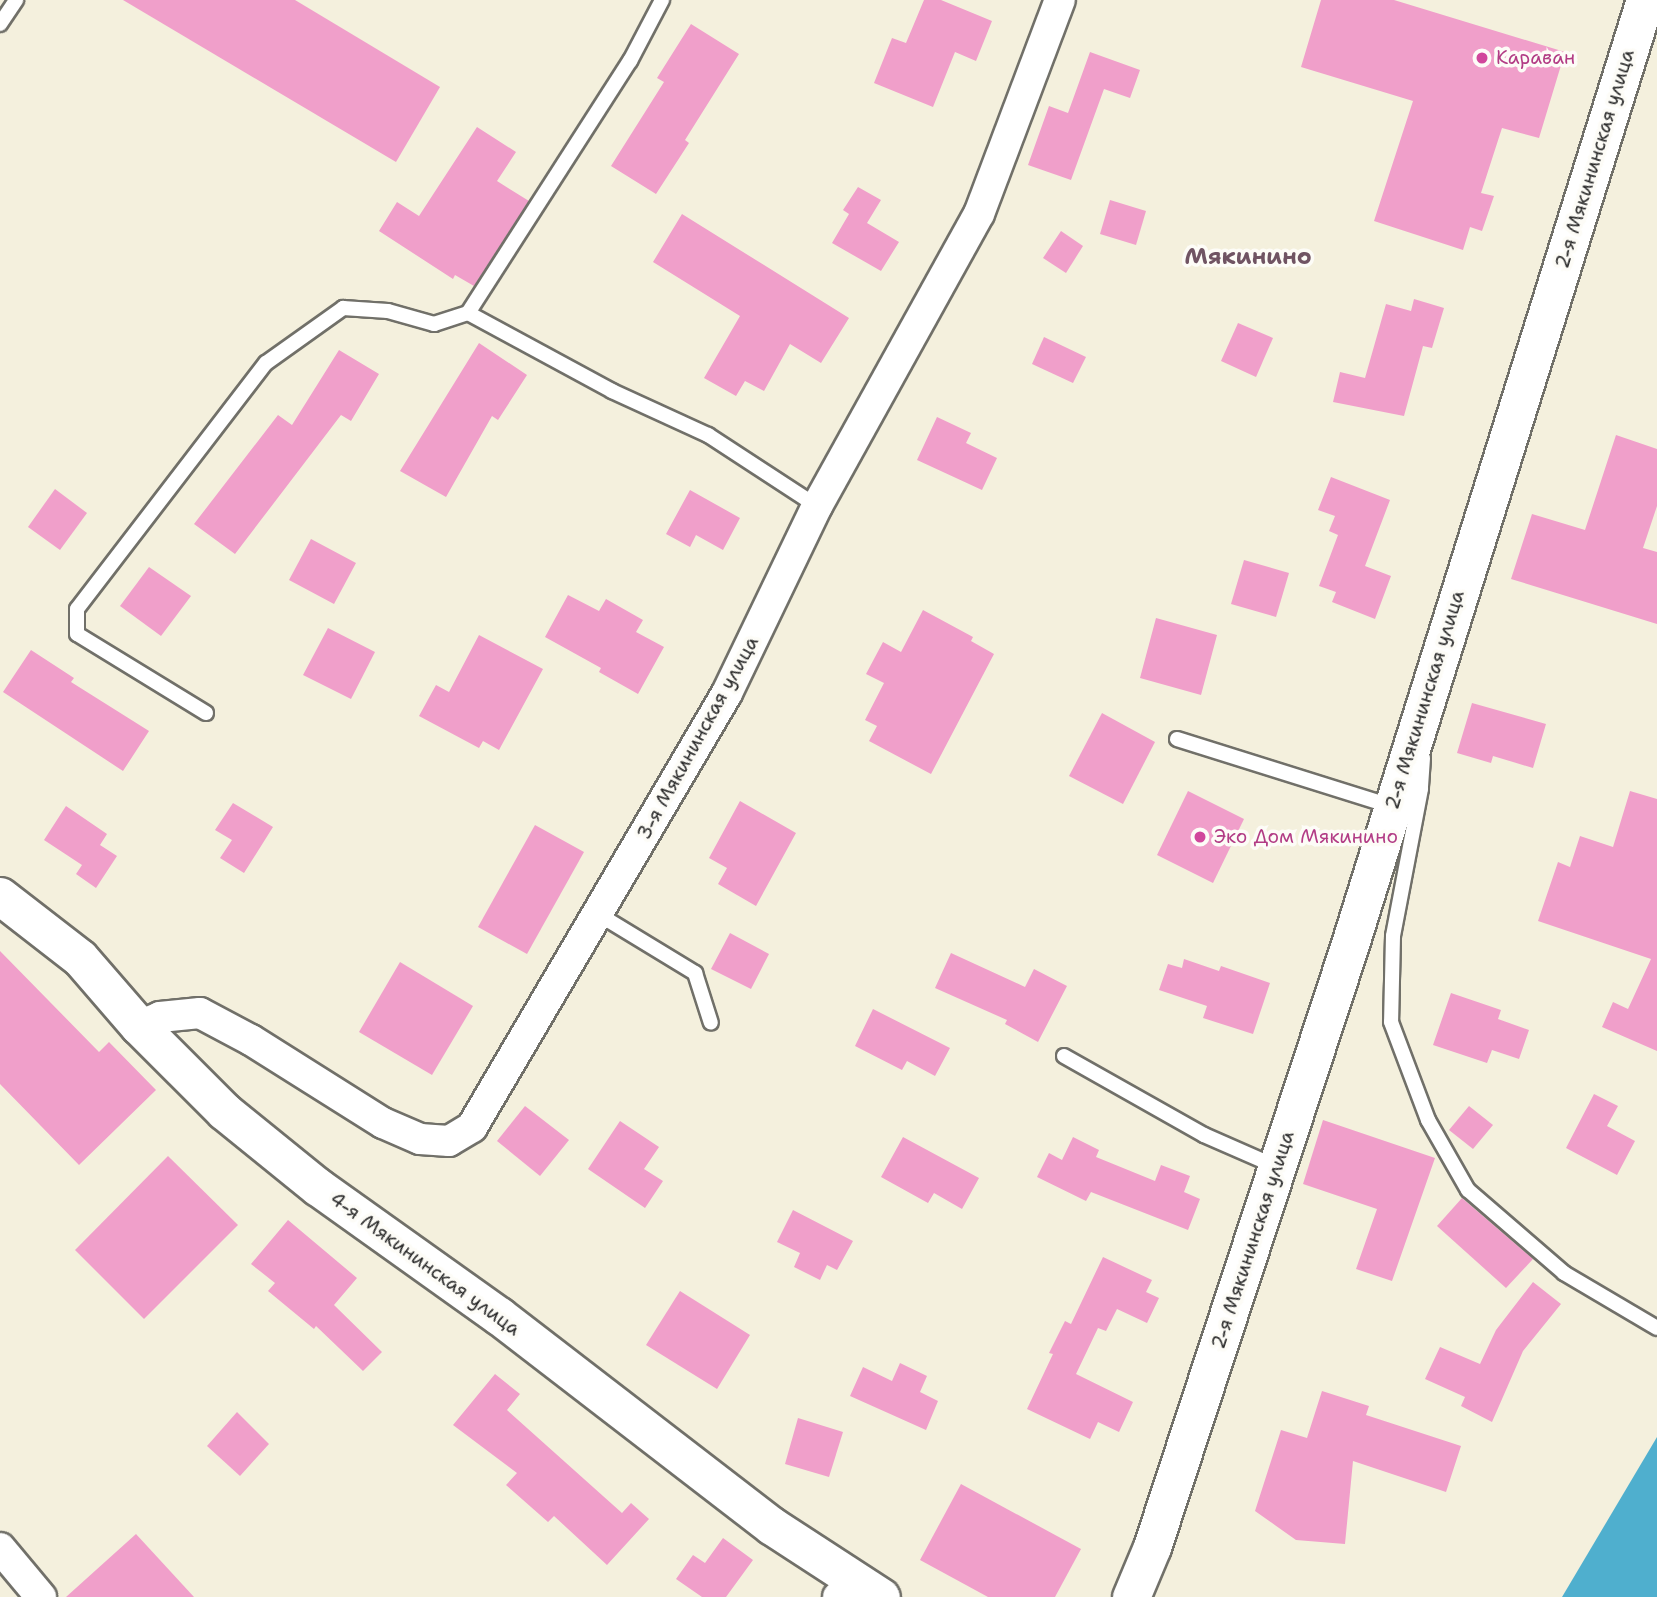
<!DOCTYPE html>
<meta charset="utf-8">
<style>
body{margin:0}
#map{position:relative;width:1657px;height:1597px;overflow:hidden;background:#f4f0dd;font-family:"Shantell Sans",sans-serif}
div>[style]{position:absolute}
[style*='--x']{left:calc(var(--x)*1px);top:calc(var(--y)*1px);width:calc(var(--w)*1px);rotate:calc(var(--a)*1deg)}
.water>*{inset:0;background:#4fafce}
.building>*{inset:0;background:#f09fca}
.roads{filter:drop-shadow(2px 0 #717069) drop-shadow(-2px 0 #717069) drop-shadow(0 2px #717069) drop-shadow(0 -2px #717069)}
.service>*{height:14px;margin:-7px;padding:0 7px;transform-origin:7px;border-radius:7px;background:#fff}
.minor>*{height:30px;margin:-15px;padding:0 15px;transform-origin:15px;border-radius:15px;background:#fff}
.tertiary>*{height:37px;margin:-18.5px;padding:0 18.5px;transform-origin:18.5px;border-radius:18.5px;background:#fff}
.dots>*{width:19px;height:19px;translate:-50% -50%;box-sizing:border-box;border:4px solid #fdfcf7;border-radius:50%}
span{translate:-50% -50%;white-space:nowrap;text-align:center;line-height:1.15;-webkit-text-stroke:7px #fdfcf7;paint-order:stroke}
.hotel-label{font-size:19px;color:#b23c85}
.left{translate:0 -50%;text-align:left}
.street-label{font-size:19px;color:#2b2b2b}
.quarter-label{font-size:23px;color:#705463;font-weight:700}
</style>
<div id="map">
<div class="water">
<div style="clip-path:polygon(1657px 1437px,1657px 1597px,1562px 1597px)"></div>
</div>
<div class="building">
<div style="clip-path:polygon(123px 0,295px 0,440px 87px,396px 162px)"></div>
<div style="clip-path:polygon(924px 0,941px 0,992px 21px,976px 61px,955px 52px,933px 107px,874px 83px,892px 38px,906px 43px)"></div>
<div style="clip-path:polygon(1321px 0,1394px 0,1565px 52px,1539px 138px,1502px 128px,1481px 193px,1494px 196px,1482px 231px,1470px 227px,1463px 250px,1374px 221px,1413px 101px,1301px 67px)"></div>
<div style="clip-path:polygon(691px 24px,739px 54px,685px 140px,689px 143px,656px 194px,611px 166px,664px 82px,657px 78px)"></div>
<div style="clip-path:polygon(1090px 52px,1140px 70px,1130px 98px,1104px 89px,1071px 180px,1028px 165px,1049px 106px,1068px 113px)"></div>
<div style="clip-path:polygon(477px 127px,516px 152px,497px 181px,529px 201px,474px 286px,455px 275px,453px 279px,379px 231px,397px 202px,419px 216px)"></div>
<div style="clip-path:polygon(858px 187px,881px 200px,867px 223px,899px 242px,881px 271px,832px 243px,849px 214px,843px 210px)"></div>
<div style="clip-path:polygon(1110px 200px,1146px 211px,1136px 245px,1100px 234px)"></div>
<div style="clip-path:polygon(682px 214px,849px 318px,821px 363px,790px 344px,764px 391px,745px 381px,736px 396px,704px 378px,740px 316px,653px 262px)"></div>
<div style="clip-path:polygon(1061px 231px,1083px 246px,1066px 273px,1043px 258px)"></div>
<div style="clip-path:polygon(1414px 299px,1444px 308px,1432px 348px,1423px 346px,1404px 416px,1333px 402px,1340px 372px,1365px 378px,1386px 304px,1411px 311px)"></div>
<div style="clip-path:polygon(1238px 323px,1273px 338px,1256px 377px,1221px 361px)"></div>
<div style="clip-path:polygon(1044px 337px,1086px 357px,1073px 383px,1032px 364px)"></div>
<div style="clip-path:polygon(479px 343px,527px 375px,498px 420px,492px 416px,446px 497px,400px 471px)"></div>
<div style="clip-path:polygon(339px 350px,379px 374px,351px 421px,341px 415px,235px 554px,194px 524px,278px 415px,292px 425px)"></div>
<div style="clip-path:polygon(937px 417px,971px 433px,966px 443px,997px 458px,982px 490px,917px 460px)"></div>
<div style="clip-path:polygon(1616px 435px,1657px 449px,1657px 506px,1643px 548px,1657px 552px,1657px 624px,1511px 579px,1532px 514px,1585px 530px)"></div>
<div style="clip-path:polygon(1331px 477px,1390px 500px,1365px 566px,1391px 576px,1375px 619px,1332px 602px,1336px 592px,1319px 586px,1338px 535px,1329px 531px,1335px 516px,1318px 510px)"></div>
<div style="clip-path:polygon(55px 489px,87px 513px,60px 550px,28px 527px)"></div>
<div style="clip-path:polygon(690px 490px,740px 518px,723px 550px,696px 535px,690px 547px,666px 534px)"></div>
<div style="clip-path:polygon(311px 539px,356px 563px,334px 604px,289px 580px)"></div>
<div style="clip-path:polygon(1244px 560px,1289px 573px,1276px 617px,1231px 604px)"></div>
<div style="clip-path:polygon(149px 567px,191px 596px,161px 636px,120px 606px)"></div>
<div style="clip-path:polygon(568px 595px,599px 611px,606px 599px,643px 620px,636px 632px,664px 647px,638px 694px,599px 672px,601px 668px,545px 637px)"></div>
<div style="clip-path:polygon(923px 610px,973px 637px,971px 641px,994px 654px,931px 774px,869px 741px,877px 726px,865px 720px,884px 683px,866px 674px,883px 642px,901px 652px)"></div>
<div style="clip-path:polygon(1156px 618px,1217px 635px,1201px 695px,1140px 678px)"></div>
<div style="clip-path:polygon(328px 628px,375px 652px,351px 699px,303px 675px)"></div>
<div style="clip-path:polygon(479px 635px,543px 669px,499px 750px,483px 741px,479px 748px,419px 716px,436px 685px,449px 692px)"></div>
<div style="clip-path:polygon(31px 650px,74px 678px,71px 682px,149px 731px,123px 771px,3px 692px)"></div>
<div style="clip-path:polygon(1472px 703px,1546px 724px,1533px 768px,1493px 756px,1491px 763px,1457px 753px)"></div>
<div style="clip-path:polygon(1102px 713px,1155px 742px,1123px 804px,1069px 776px)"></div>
<div style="clip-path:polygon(1188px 791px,1244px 819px,1213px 883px,1157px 855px)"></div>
<div style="clip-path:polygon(1630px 791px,1657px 799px,1657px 1051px,1602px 1027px,1613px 1002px,1628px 1009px,1651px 959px,1538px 921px,1558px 862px,1570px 867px,1580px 836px,1613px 847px)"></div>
<div style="clip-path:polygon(740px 801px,796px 833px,756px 906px,718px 884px,727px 868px,709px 858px)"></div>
<div style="clip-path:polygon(233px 803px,273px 827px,244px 873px,220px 858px,232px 840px,215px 830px)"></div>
<div style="clip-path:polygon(66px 806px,107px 834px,100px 845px,117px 856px,96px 888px,76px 874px,82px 865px,44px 840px)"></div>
<div style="clip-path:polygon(535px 825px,584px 852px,527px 954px,478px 927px)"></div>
<div style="clip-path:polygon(730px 933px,769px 954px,751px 989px,711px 969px)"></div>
<div style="clip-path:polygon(0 951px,99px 1052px,109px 1042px,156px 1090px,79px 1165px,0 1084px)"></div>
<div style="clip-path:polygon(951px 953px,1025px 987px,1034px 969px,1067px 986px,1038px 1042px,1005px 1024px,1007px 1020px,935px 988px)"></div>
<div style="clip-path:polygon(1184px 959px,1219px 971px,1221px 966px,1270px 983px,1253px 1034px,1203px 1018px,1207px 1006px,1159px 990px,1168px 964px,1182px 968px)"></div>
<div style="clip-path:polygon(400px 962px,473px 1006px,432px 1075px,359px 1032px)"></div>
<div style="clip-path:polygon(1451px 993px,1501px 1010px,1498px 1019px,1529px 1030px,1519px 1059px,1492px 1050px,1487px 1063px,1433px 1045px)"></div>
<div style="clip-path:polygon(873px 1009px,950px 1048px,935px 1076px,907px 1061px,902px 1070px,855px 1046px)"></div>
<div style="clip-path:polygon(1594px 1094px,1618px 1106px,1607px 1126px,1635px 1141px,1617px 1175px,1566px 1148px)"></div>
<div style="clip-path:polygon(525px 1106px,569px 1140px,540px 1176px,497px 1141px)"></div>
<div style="clip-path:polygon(1469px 1106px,1493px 1125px,1473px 1149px,1449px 1130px)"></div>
<div style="clip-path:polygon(1323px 1120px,1435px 1158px,1392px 1281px,1356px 1269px,1377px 1209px,1303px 1184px)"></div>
<div style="clip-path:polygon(620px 1121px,659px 1147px,644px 1169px,663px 1181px,645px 1208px,588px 1169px)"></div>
<div style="clip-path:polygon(903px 1137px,979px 1178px,962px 1209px,934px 1193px,928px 1203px,881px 1177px)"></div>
<div style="clip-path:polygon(1073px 1137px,1099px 1150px,1096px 1157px,1155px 1181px,1161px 1165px,1190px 1176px,1184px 1192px,1200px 1199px,1188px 1230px,1091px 1192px,1086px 1201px,1037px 1177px,1049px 1153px,1062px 1160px)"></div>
<div style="clip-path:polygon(168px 1156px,238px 1225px,144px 1319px,75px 1250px)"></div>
<div style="clip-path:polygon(1462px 1198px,1533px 1259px,1506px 1288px,1437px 1226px)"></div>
<div style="clip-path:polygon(793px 1210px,853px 1241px,837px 1270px,827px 1265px,820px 1280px,794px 1267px,800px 1253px,777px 1242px)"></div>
<div style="clip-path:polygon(288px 1220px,357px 1278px,334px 1305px,382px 1352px,363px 1371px,316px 1326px,314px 1329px,268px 1291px,275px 1283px,251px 1264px)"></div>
<div style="clip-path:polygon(1103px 1257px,1152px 1280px,1146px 1292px,1159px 1298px,1147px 1323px,1117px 1309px,1106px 1331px,1098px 1328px,1076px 1374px,1133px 1402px,1119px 1432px,1098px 1422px,1090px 1439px,1027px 1409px,1053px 1354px,1049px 1353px,1065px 1321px,1071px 1324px)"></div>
<div style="clip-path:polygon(1533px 1282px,1561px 1304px,1523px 1351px,1492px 1422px,1461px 1406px,1465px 1397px,1425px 1379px,1440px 1347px,1480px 1364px,1496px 1330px)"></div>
<div style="clip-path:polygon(680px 1291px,750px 1335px,717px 1389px,646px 1345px)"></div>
<div style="clip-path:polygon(900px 1363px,927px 1376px,920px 1392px,938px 1401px,926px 1430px,850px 1396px,863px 1367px,892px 1381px)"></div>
<div style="clip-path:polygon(495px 1374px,520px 1394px,507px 1410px,622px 1513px,631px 1503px,649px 1519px,607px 1565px,554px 1516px,548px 1522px,506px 1485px,517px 1473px,453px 1425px)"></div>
<div style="clip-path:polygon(1322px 1391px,1369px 1406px,1366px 1415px,1461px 1446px,1446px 1492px,1353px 1461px,1345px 1544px,1296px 1540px,1255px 1511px,1281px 1430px,1307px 1438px)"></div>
<div style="clip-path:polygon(237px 1412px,269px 1444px,240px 1476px,207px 1446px)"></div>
<div style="clip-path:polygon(798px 1418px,843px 1432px,829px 1477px,785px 1464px)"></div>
<div style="clip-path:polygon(961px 1484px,1081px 1549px,1055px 1597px,988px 1597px,920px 1560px)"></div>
<div style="clip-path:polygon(136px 1534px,194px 1597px,66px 1597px)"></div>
<div style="clip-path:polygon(723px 1538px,753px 1560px,726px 1597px,702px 1597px,676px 1579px,693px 1555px,705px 1563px)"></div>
</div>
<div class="roads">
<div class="service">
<div style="--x:0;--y:24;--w:29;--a:-56"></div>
<div style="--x:468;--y:313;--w:164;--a:28.4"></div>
<div style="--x:612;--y:391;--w:106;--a:24.6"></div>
<div style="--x:708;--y:435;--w:130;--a:33.1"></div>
<div style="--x:206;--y:713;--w:151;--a:-148.5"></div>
<div style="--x:77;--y:634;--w:25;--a:-90"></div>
<div style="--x:77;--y:609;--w:310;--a:-52.5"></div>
<div style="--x:266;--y:363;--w:95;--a:-35.5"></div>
<div style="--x:343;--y:308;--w:45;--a:3.8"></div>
<div style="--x:388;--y:311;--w:48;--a:15.8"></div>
<div style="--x:434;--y:324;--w:36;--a:-18"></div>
<div style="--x:468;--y:313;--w:300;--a:-57.3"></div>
<div style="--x:630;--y:61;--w:69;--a:-62.3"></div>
<div style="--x:1177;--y:739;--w:224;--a:17.4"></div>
<div style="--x:1423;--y:758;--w:31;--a:94"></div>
<div style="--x:1421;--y:789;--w:150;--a:100.8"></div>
<div style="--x:1393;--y:936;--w:86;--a:91.3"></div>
<div style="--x:1391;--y:1022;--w:105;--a:69.3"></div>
<div style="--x:1428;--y:1120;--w:81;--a:60.3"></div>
<div style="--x:1468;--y:1190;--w:127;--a:40.8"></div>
<div style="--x:1564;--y:1273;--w:108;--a:30.6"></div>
<div style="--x:598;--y:914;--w:114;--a:31.3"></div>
<div style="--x:695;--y:973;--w:52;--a:72.3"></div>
<div style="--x:1064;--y:1056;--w:161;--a:29.4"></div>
<div style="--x:1204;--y:1135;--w:77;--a:23.6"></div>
</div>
<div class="minor">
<div style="--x:139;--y:1026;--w:23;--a:-23"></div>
<div style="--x:160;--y:1017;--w:40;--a:-5.7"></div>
<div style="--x:200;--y:1013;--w:58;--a:27.9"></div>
<div style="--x:251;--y:1040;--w:156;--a:32.2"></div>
<div style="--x:383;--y:1123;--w:40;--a:23.4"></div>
<div style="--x:420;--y:1139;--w:29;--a:4"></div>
<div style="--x:449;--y:1141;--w:27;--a:-31"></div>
<div style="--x:472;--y:1127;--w:503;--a:-59.56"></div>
<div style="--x:727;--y:693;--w:208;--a:-64.3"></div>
<div style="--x:817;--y:506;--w:334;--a:-61"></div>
<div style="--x:979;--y:214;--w:229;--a:-69.3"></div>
<div style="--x:0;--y:1548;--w:64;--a:50.1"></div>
<div style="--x:838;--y:1597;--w:22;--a:-43"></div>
</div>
<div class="tertiary">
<div style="--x:0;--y:896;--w:101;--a:37.8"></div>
<div style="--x:80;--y:958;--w:90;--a:49.1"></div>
<div style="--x:139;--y:1026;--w:120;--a:45"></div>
<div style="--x:224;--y:1111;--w:121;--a:39"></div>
<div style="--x:318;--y:1187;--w:222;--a:35.5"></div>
<div style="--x:499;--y:1316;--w:344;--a:37.6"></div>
<div style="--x:772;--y:1526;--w:130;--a:33.1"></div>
<div style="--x:1131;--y:1597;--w:54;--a:-67.2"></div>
<div style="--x:1152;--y:1547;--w:635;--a:-71.82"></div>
<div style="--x:1350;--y:944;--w:989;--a:-72.65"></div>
</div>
</div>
<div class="dots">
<div style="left:1482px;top:58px;background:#d1479c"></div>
<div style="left:1200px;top:837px;background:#d1479c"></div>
</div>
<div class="hotel-label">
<span class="left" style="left:1496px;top:58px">Караван</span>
<span class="left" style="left:1214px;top:837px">Эко Дом Мякинино</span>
</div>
<div class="street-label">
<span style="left:1595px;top:159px;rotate:-73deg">2-я Мякининская улица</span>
<span style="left:1425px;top:700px;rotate:-73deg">2-я Мякининская улица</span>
<span style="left:698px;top:738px;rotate:-61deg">3-я Мякининская улица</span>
<span style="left:1253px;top:1240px;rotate:-72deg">2-я Мякининская улица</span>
<span style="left:425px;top:1264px;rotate:36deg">4-я Мякининская улица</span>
</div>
<div class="quarter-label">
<span style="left:1248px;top:256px">Мякинино</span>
</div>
</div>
